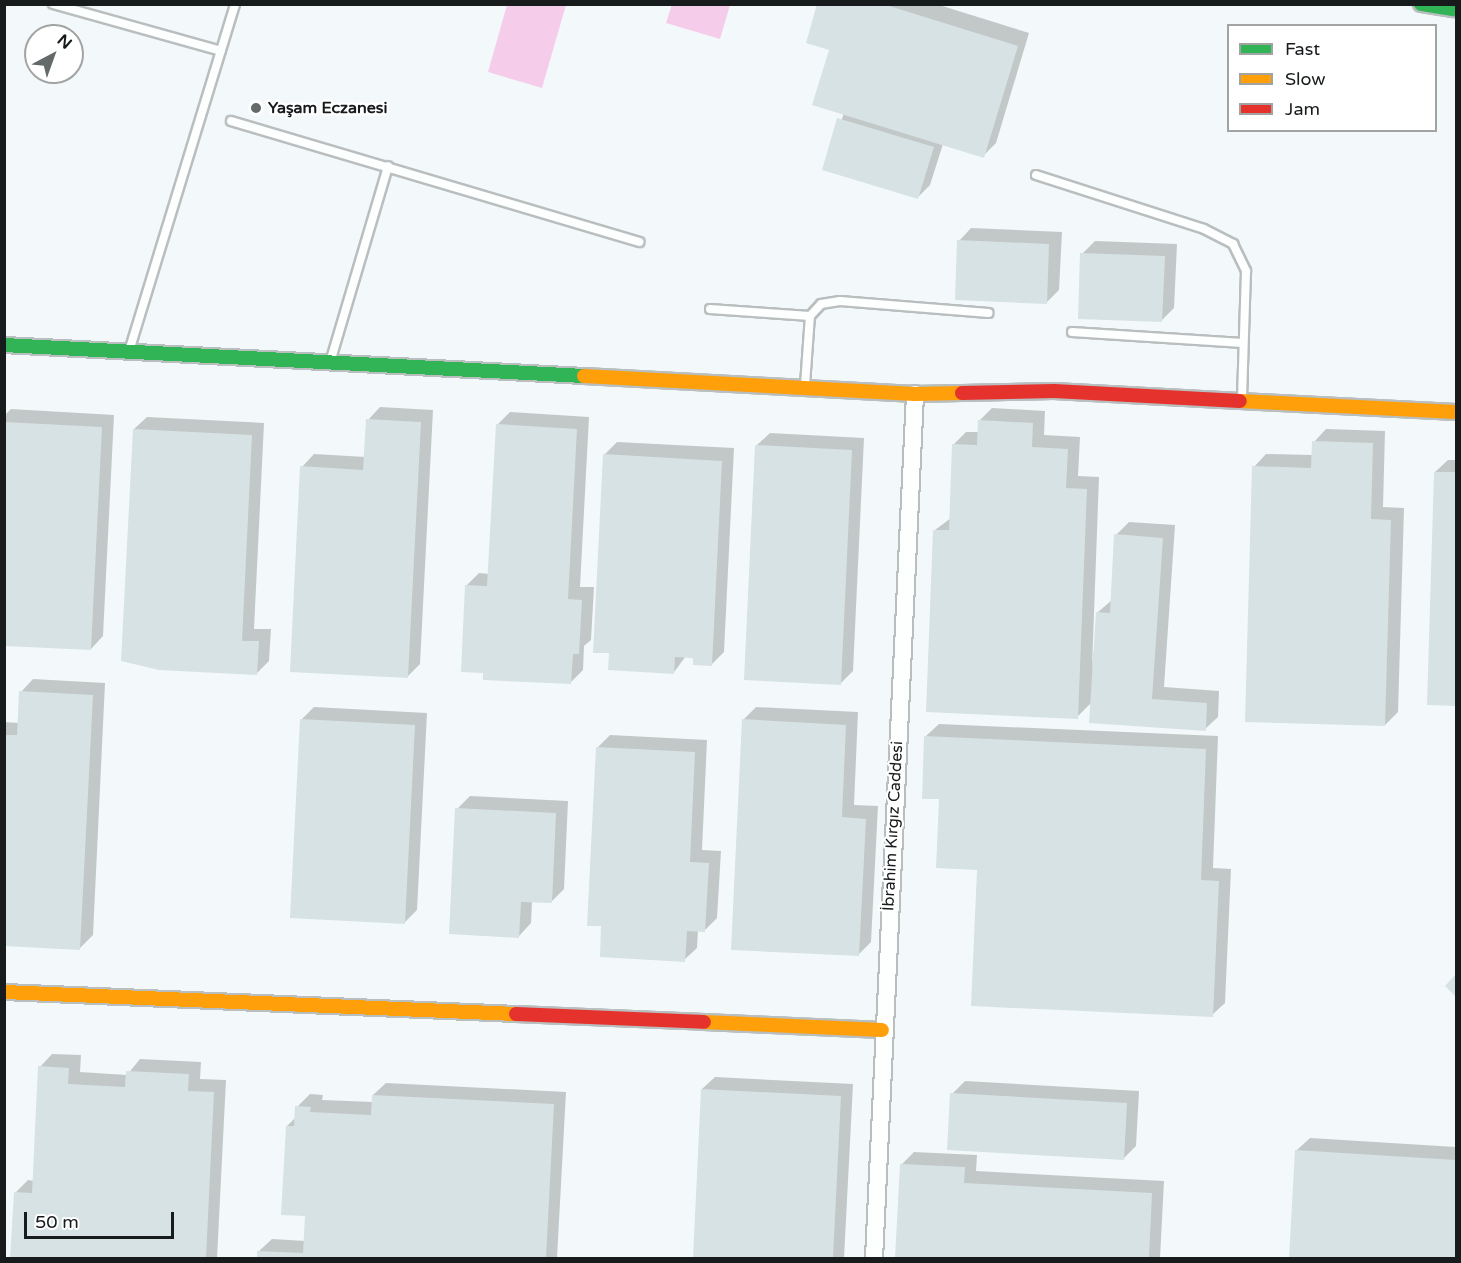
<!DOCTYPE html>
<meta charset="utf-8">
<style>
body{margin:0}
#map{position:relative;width:1461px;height:1263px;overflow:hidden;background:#f3f9fa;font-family:"Varela Round",sans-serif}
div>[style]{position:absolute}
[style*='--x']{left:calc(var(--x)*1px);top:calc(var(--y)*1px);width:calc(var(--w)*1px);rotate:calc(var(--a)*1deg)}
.green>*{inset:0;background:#f5cdeb}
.shadow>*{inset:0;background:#0003}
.building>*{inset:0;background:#d7e2e5}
.roads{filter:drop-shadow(2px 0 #b9bebf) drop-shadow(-2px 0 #b9bebf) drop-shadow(0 2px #b9bebf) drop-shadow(0 -2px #b9bebf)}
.lane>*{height:8px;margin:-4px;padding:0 4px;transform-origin:4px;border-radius:4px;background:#fdfefe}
.street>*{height:16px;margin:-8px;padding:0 8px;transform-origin:8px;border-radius:8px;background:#fdfefe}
.fast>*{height:14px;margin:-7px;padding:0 7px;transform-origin:7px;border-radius:7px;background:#30b455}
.slow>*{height:14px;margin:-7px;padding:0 7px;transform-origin:7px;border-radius:7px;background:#ff9f0a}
.jam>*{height:14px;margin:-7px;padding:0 7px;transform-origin:7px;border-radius:7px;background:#e5322d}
.dots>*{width:16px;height:16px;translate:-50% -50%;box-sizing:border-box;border:3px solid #fff;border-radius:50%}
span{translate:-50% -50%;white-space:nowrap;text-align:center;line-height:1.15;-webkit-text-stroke:4.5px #fff;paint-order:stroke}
.poi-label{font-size:16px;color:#171b1c;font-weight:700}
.left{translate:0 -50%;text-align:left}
.street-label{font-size:16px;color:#171b1c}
.frame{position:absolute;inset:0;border:6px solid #171b1c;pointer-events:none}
.legend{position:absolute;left:1227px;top:24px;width:210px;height:108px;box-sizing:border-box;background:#fff;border:2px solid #a2a4a4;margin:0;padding:8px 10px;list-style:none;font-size:18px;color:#171b1c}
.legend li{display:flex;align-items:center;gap:12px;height:30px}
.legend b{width:30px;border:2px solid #a2a4a4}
.north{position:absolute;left:24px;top:24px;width:60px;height:60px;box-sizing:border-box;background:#fff;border:2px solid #a2a4a4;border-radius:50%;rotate:41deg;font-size:16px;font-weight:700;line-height:24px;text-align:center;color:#171b1c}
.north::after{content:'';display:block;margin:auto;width:21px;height:27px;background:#64696a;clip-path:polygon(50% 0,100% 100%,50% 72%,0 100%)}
.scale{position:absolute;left:24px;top:1212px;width:150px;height:27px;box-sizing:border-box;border:3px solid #171b1c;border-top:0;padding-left:8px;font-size:18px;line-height:21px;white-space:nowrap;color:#171b1c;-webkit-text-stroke:4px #fff;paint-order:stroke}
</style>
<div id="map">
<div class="green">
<div style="clip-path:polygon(672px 4px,730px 5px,720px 39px,666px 23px)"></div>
<div style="clip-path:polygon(507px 5px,566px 5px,542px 88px,488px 72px)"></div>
</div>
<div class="shadow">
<div style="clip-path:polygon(819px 4px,936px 4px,1029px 33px,996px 143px,983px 156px,943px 144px,930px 185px,918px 197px,824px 169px,844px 113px)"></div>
<div style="clip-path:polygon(971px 228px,1062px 232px,1059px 290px,1047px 302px,959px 241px)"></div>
<div style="clip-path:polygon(1095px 241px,1177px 244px,1174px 308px,1161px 321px,1082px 254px)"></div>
<div style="clip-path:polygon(380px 407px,433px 410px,420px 664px,407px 677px,302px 467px,314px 454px,366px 457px,368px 420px)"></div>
<div style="clip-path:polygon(992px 408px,1045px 411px,1044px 435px,1080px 437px,1078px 476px,1099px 477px,1092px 668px,1098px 612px,1112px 600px,1116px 535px,1129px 522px,1175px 525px,1164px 687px,1219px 691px,1218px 717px,1205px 729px,1092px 702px,1077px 717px,935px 530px,951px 518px,954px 444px,966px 432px,979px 432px,979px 421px)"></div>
<div style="clip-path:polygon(11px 409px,114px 415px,103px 636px,91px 649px,4px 644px,4px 416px)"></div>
<div style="clip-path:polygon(510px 412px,589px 417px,580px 587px,594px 587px,591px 640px,584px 646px,583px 670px,570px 683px,466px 586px,479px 573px,489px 574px,497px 425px)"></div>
<div style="clip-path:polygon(147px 417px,264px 423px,254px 629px,271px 629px,269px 661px,256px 674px,134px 429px)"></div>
<div style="clip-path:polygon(1326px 429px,1385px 431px,1383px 507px,1404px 508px,1398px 712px,1385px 725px,1254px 467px,1266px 454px,1313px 455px,1314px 442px)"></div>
<div style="clip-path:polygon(770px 433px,864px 438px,853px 671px,840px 684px,757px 445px)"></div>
<div style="clip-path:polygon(617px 442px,734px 448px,724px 652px,711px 665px,686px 656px,674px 672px,604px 455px)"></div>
<div style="clip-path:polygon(1448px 460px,1456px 460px,1456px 705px,1429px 704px,1435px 472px)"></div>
<div style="clip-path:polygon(33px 679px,105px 683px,93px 935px,80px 948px,4px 944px,4px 722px,19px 723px,21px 692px)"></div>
<div style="clip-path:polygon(314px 707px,427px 713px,417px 910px,405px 922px,301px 720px)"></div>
<div style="clip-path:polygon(756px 707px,858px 712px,854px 805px,878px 806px,871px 942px,858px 955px,743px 720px)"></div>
<div style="clip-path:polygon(939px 724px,1218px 736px,1213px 868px,1231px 869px,1225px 1003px,1212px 1015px,978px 868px,926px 736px)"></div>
<div style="clip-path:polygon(610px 735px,707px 740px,702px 850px,721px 851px,717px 918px,705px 930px,698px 930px,697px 948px,684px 960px,597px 748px)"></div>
<div style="clip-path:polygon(470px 796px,568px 801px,564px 889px,551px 902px,532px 901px,531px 923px,519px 936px,457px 809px)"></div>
<div style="clip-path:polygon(52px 1054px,81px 1055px,80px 1072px,127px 1075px,140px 1059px,201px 1062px,200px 1079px,226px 1080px,217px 1258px,12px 1258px,15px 1193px,28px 1180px,34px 1181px,40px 1067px)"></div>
<div style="clip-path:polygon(715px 1077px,853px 1084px,844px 1258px,694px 1258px,702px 1089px)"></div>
<div style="clip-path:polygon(965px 1081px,1139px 1091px,1136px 1146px,1124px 1158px,952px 1094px)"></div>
<div style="clip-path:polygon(386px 1083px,566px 1092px,557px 1258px,259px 1258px,259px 1251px,272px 1239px,306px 1241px,307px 1215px,287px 1126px,296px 1117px,297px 1107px,310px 1094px,323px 1095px,322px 1100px,373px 1102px,373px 1095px)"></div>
<div style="clip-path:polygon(1310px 1138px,1456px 1147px,1456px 1258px,1290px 1258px,1297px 1150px)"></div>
<div style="clip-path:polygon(914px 1152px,977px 1155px,976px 1171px,1164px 1181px,1160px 1258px,897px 1258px,901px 1165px)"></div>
</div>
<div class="building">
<div style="clip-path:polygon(817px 4px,883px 4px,1018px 46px,984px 158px,812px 105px,829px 50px,806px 43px)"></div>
<div style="clip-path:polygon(837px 118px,934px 147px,918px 199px,822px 170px)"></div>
<div style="clip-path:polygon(957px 240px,1049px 244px,1047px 304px,955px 300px)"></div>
<div style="clip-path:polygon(1080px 253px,1165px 256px,1162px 322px,1078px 319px)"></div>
<div style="clip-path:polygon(366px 419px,421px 422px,408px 678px,290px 672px,300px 466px,363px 470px)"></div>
<div style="clip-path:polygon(978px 420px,1033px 423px,1032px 447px,1068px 449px,1066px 488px,1087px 489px,1078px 719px,926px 712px,933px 530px,949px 530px,952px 444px,977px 445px)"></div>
<div style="clip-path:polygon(4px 422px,102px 427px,91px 650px,4px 646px)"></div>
<div style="clip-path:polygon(496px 424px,577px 429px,568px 599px,582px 600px,579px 654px,573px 654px,571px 684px,483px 680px,483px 673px,461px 672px,465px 585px,487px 586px)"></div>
<div style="clip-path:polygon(133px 429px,252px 435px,242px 641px,259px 641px,257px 675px,159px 670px,121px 661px)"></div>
<div style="clip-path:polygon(1312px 441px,1373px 443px,1371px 519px,1391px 520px,1385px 726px,1245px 722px,1252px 466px,1311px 468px)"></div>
<div style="clip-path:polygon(755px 445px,852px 450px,841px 685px,744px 680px)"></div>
<div style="clip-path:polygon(603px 454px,722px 461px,712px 666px,693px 665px,693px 658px,675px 657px,674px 674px,608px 670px,609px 653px,593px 653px)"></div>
<div style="clip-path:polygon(1434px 472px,1456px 472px,1456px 706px,1427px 705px)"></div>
<div style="clip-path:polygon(1114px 534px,1163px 538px,1152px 699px,1207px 703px,1206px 731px,1089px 723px,1096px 612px,1110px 613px)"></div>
<div style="clip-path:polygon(19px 691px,93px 695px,80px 950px,4px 946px,4px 735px,17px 735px)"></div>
<div style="clip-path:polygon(300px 719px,415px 725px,405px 924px,290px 918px)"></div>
<div style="clip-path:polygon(742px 719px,846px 725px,842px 817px,866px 819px,859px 956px,731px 950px)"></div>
<div style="clip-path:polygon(924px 736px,1206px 749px,1201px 880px,1219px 881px,1213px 1017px,971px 1006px,977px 870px,936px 868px,939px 799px,922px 799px)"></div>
<div style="clip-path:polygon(596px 747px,695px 752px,690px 862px,709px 863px,705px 932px,687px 931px,685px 962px,600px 957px,601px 926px,587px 926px)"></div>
<div style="clip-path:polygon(455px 808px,556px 813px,552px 903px,521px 902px,519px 938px,449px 934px)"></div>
<div style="clip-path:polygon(1456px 974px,1456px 997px,1445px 986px)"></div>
<div style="clip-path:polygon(38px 1066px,69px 1068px,68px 1084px,125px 1087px,126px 1071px,189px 1074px,188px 1091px,214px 1092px,206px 1258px,10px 1258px,14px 1192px,32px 1193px)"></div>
<div style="clip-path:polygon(701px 1089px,841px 1096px,833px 1258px,693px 1258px)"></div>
<div style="clip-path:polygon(950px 1093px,1127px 1103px,1124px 1160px,947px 1150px)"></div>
<div style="clip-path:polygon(372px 1095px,554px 1104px,546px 1258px,257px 1258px,257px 1251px,303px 1253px,305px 1216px,281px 1215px,286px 1126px,294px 1126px,295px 1106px,311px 1107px,310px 1112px,371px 1115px)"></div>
<div style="clip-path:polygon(1295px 1150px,1456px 1160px,1456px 1258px,1289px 1258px)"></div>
<div style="clip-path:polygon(900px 1164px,965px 1167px,964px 1183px,1152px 1193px,1149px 1258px,895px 1258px)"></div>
</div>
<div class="roads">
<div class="lane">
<div style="--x:53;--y:4;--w:174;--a:15.6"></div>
<div style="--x:231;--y:121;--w:426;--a:16.5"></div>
<div style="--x:1036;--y:175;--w:176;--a:17.8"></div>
<div style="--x:1204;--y:229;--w:33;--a:27"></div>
<div style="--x:1233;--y:244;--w:30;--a:64"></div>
<div style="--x:1246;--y:271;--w:129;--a:91.8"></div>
<div style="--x:710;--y:309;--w:100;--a:4"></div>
<div style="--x:810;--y:316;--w:16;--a:-47"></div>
<div style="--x:821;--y:304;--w:19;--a:-9"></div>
<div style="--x:840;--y:301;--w:149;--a:4.6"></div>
<div style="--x:1072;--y:332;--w:171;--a:3.7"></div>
<div style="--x:130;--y:348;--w:360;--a:-73"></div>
<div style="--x:331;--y:359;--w:201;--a:-73.5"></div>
<div style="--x:805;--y:385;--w:69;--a:-85.9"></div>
</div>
<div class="street">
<div style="--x:874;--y:1258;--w:865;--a:-87.28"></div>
</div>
<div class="fast">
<div style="--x:1421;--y:4;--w:33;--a:9"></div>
<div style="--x:4;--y:345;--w:581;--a:3.06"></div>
</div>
<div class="slow">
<div style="--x:584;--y:376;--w:331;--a:3.1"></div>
<div style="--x:915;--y:394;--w:47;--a:-1.2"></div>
<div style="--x:1240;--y:401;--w:216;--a:2.9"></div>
<div style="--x:4;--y:992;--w:512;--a:2.46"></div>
<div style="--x:704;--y:1022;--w:178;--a:2.6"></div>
</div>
<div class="jam">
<div style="--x:962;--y:393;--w:92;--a:-1.2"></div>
<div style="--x:1054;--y:391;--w:186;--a:3.1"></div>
<div style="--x:516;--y:1014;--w:188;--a:2.4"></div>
</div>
</div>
<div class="dots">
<div style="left:256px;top:108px;background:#64696a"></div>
</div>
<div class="poi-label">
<span class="left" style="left:268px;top:108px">Yaşam Eczanesi</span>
</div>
<div class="street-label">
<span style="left:893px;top:826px;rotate:-87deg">İbrahim Kırgız Caddesi</span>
</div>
<div class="frame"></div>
<ul class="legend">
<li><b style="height:8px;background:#30b455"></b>Fast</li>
<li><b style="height:8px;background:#ff9f0a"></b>Slow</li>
<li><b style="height:8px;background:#e5322d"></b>Jam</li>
</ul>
<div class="north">N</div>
<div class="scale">50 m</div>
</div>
